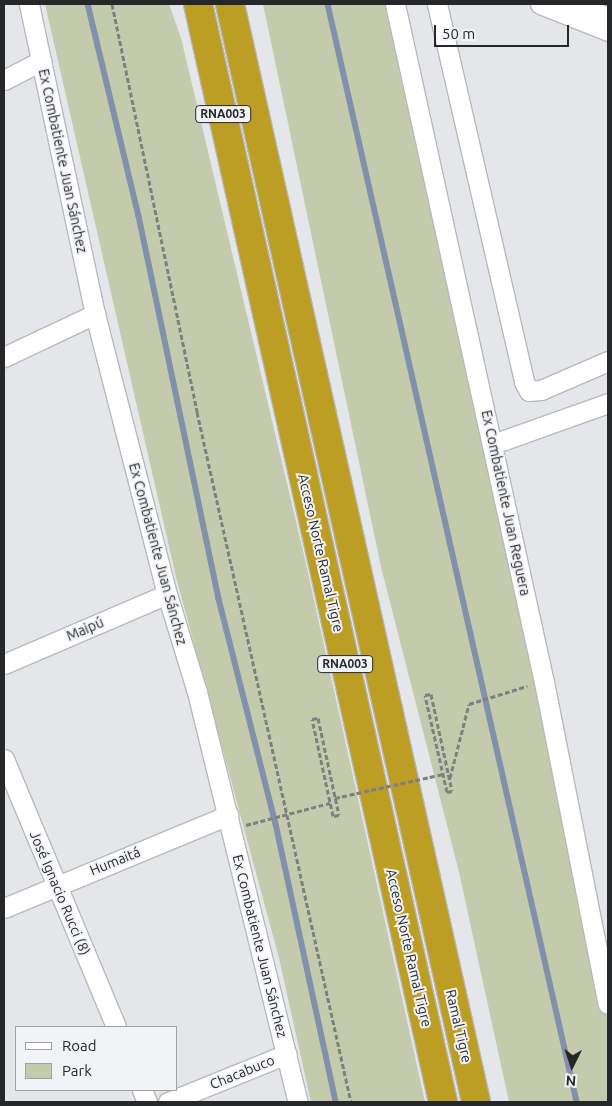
<!DOCTYPE html>
<meta charset="utf-8">
<style>
body{margin:0}
#map{position:relative;width:612px;height:1106px;overflow:hidden;background:#e4e6e9;font-family:Ubuntu,sans-serif}
div>[style]{position:absolute}
[style*='--x']{left:calc(var(--x)*1px);top:calc(var(--y)*1px);width:calc(var(--w)*1px);rotate:calc(var(--a)*1deg)}
.green>*{inset:0;background:#c4cbac}
.stream>*{height:5.5px;margin:-2.75px;padding:0 2.75px;transform-origin:2.75px;border-radius:2.75px;background:#8291ab}
.path>*{height:3px;margin-top:-1.5px;transform-origin:0;background:repeating-linear-gradient(90deg,#7d7f81 0 5px,transparent 0 7.5px)}
.roads{filter:drop-shadow(1px 0 #b7b9bc) drop-shadow(-1px 0 #b7b9bc) drop-shadow(0 1px #b7b9bc) drop-shadow(0 -1px #b7b9bc)}
.minor>*{height:19px;margin:-9.5px;padding:0 9.5px;transform-origin:9.5px;border-radius:9.5px;background:#fff}
.highway>*{height:28px;margin:-14px;padding:0 14px;transform-origin:14px;border-radius:14px;background:#bd9e24}
.path-bridge>*{height:3px;margin-top:-1.5px;transform-origin:0;background:repeating-linear-gradient(90deg,#7d7f81 0 5px,transparent 0 7.5px)}
span{translate:-50% -50%;white-space:nowrap;text-align:center;line-height:1.15;-webkit-text-stroke:4px #f1f3f6;paint-order:stroke}
.shield-label span{padding:1px 4px;background:#f1f3f6;border:1px solid;border-radius:4px;-webkit-text-stroke-width:0}
.shield-label{font-size:12px;color:#262728;font-weight:700}
.street-label{font-size:14px;color:#262728}
.frame{position:absolute;inset:0;border:5px solid #262728;pointer-events:none}
.legend{position:absolute;left:15px;top:1026px;width:162px;height:65px;box-sizing:border-box;background:#f1f3f6;border:1px solid #a0a1a4;margin:0;padding:6px 9px;list-style:none;font-size:15px;color:#262728}
.legend li{display:flex;align-items:center;gap:10px;height:25px}
.legend b{width:25px;border:1px solid #a0a1a4}
.north{position:absolute;left:547px;top:1041px;width:50px;height:50px;-webkit-text-stroke:4px #f1f3f6;paint-order:stroke;rotate:184deg;font-size:14px;font-weight:700;line-height:20px;text-align:center;color:#262728}
.north::after{content:'';display:block;margin:auto;width:18px;height:22px;background:#262728;clip-path:polygon(50% 0,100% 100%,50% 72%,0 100%)}
.scale{position:absolute;left:434px;top:25px;width:135px;height:22px;box-sizing:border-box;border:2px solid #262728;border-top:0;padding-left:6px;font-size:15px;line-height:18px;white-space:nowrap;color:#262728;-webkit-text-stroke:4px #f1f3f6;paint-order:stroke}
</style>
<div id="map">
<div class="green">
<div style="clip-path:polygon(45px 4px,169px 4px,181px 38px,304px 555px,425px 1102px,311px 1102px,279px 958px,176px 577px)"></div>
<div style="clip-path:polygon(263px 4px,391px 4px,608px 1022px,608px 1102px,509px 1102px,459px 872px,381px 567px)"></div>
</div>
<div class="stream">
<div style="--x:88;--y:4;--w:218;--a:76.5"></div>
<div style="--x:139;--y:216;--w:391;--a:78.2"></div>
<div style="--x:219;--y:599;--w:232;--a:75.8"></div>
<div style="--x:276;--y:824;--w:284;--a:77.8"></div>
<div style="--x:328;--y:4;--w:1126;--a:77.22"></div>
</div>
<div class="path">
<div style="--x:112;--y:4;--w:417;--a:78.2"></div>
<div style="--x:197;--y:412;--w:707;--a:77.42"></div>
<div style="--x:431;--y:694;--w:99;--a:77.8"></div>
<div style="--x:452;--y:791;--w:5;--a:169"></div>
<div style="--x:447;--y:792;--w:99;--a:-102.8"></div>
<div style="--x:425;--y:695;--w:6;--a:-9"></div>
<div style="--x:318;--y:718;--w:99;--a:77.8"></div>
<div style="--x:339;--y:815;--w:6;--a:171"></div>
<div style="--x:333;--y:816;--w:99;--a:-102.2"></div>
<div style="--x:312;--y:719;--w:6;--a:-9"></div>
<div style="--x:450;--y:778;--w:76;--a:-75.6"></div>
<div style="--x:469;--y:704;--w:61;--a:-17.2"></div>
<div style="--x:246;--y:825;--w:87;--a:-14.7"></div>
</div>
<div class="roads">
<div class="minor">
<div style="--x:29;--y:4;--w:317;--a:78"></div>
<div style="--x:95;--y:314;--w:289;--a:75.6"></div>
<div style="--x:167;--y:594;--w:102;--a:73"></div>
<div style="--x:197;--y:692;--w:422;--a:76.2"></div>
<div style="--x:395;--y:4;--w:694;--a:77.61"></div>
<div style="--x:544;--y:682;--w:328;--a:78.8"></div>
<div style="--x:437;--y:4;--w:388;--a:77"></div>
<div style="--x:524;--y:382;--w:10;--a:61"></div>
<div style="--x:529;--y:391;--w:12;--a:-5"></div>
<div style="--x:541;--y:390;--w:73;--a:-23.4"></div>
<div style="--x:540;--y:4;--w:73;--a:21.7"></div>
<div style="--x:571;--y:4;--w:39;--a:19"></div>
<div style="--x:4;--y:80;--w:42;--a:-27.2"></div>
<div style="--x:4;--y:357;--w:101;--a:-25.3"></div>
<div style="--x:493;--y:444;--w:122;--a:-19.6"></div>
<div style="--x:4;--y:664;--w:177;--a:-23.2"></div>
<div style="--x:4;--y:759;--w:290;--a:67.3"></div>
<div style="--x:4;--y:908;--w:243;--a:-22.5"></div>
<div style="--x:142;--y:1090;--w:13;--a:67"></div>
<div style="--x:168;--y:1102;--w:128;--a:-22"></div>
</div>
<div class="highway">
<div style="--x:198;--y:4;--w:1125;--a:77.42"></div>
<div style="--x:230;--y:4;--w:1125;--a:77.37"></div>
</div>
</div>
<div class="path-bridge">
<div style="--x:335;--y:798;--w:111;--a:-12.5"></div>
</div>
<div class="shield-label">
<span style="left:223px;top:114px">RNA003</span>
<span style="left:345px;top:664px">RNA003</span>
</div>
<div class="street-label">
<span style="left:63px;top:161px;rotate:78deg">Ex Combatiente Juan Sánchez</span>
<span style="left:506px;top:503px;rotate:78deg">Ex Combatiente Juan Reguera</span>
<span style="left:321px;top:553px;rotate:77deg">Acceso Norte Ramal Tigre</span>
<span style="left:158px;top:554px;rotate:75deg">Ex Combatiente Juan Sánchez</span>
<span style="left:85px;top:629px;rotate:-23deg">Maipú</span>
<span style="left:115px;top:861px;rotate:-22deg">Humaitá</span>
<span style="left:60px;top:893px;rotate:67deg">José Ignacio Rucci (8)</span>
<span style="left:260px;top:946px;rotate:76deg">Ex Combatiente Juan Sánchez</span>
<span style="left:409px;top:948px;rotate:77deg">Acceso Norte Ramal Tigre</span>
<span style="left:459px;top:1026px;rotate:77deg">Ramal Tigre</span>
<span style="left:242px;top:1072px;rotate:-22deg">Chacabuco</span>
</div>
<div class="frame"></div>
<ul class="legend">
<li><b style="height:6px;background:#fff"></b>Road</li>
<li><b style="height:14px;background:#c4cbac"></b>Park</li>
</ul>
<div class="north">N</div>
<div class="scale">50 m</div>
</div>
